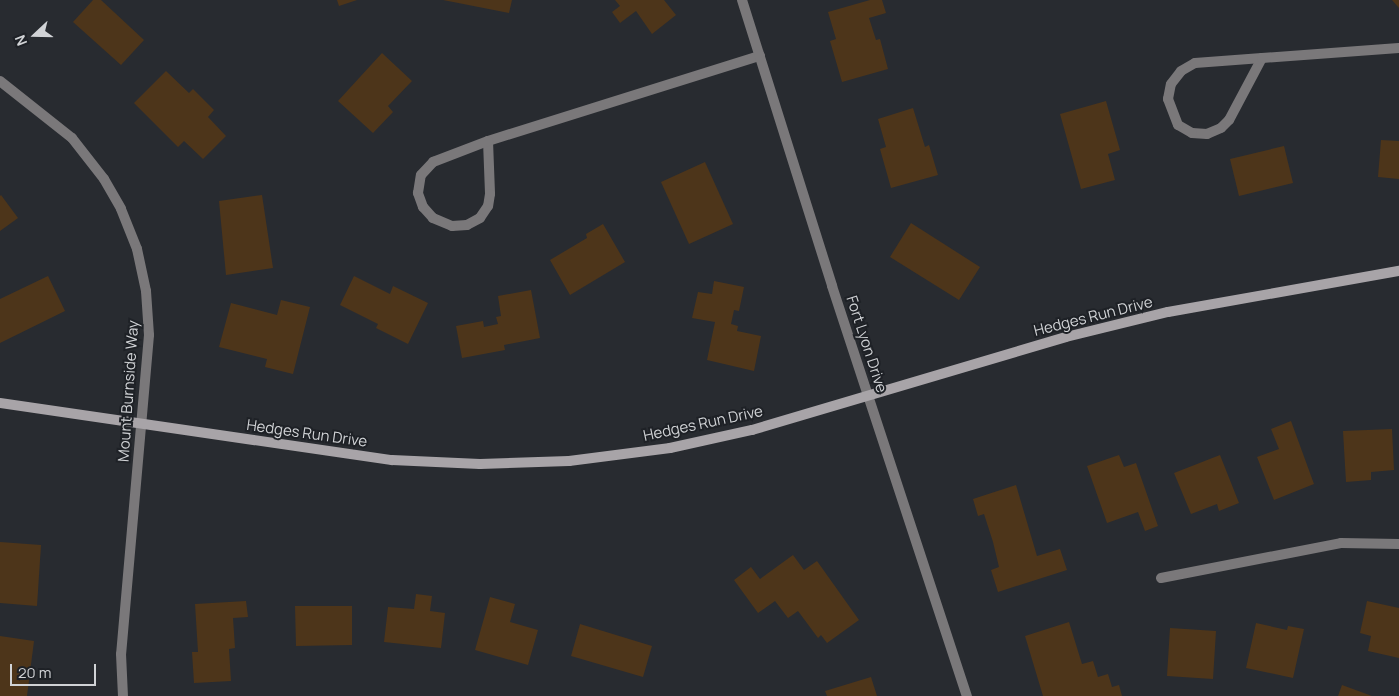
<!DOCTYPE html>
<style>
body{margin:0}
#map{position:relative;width:1399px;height:696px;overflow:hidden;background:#282b30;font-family:Manrope,sans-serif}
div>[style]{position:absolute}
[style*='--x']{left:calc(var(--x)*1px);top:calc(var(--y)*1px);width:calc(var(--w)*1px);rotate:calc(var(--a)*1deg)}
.building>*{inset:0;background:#4d351a}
.lane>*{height:10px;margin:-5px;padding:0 5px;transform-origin:5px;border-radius:5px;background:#7a787a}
.street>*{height:10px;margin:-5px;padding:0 5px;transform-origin:5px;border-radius:5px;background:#7a787a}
.secondary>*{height:10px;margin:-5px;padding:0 5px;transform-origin:5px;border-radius:5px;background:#a8a4a8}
span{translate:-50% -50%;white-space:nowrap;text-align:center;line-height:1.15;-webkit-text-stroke:4px #1e2126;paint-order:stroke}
.street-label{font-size:15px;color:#d1d3d6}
.north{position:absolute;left:10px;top:10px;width:50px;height:50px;-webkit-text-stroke:4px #1e2126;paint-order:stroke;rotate:249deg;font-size:14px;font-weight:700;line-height:20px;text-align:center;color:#d1d3d6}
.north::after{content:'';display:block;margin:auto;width:18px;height:22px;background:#d1d3d6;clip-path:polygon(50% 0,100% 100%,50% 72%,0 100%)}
.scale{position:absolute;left:10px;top:664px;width:86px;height:22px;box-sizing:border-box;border:2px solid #d1d3d6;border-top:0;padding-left:6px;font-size:15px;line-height:18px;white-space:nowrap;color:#d1d3d6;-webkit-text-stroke:4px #1e2126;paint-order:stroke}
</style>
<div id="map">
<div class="building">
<div style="clip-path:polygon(93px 0,101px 0,144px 40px,121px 65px,73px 22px)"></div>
<div style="clip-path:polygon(337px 0,357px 0,339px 6px)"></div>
<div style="clip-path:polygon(443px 0,512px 0,509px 13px)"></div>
<div style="clip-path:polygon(615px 0,664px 0,676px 15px,652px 34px,636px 11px,620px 23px,612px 12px,620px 6px)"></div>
<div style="clip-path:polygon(870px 0,882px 0,886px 13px,869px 18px,876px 40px,880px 39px,888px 69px,842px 82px,830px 41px,836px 39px,828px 12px)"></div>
<div style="clip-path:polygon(1392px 0,1399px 0,1399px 8px)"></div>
<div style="clip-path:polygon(382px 53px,412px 81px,388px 106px,393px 112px,373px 133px,338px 101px)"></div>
<div style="clip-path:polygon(166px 71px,189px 93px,193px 89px,214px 110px,208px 117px,226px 136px,203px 159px,184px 141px,178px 147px,134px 103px)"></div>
<div style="clip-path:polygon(1106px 101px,1120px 150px,1108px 154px,1115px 180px,1081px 189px,1060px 114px)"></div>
<div style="clip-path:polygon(913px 108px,925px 147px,929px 145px,938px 175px,891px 188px,880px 149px,886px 147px,878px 119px)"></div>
<div style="clip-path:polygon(1381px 140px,1399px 141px,1399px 179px,1378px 177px)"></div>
<div style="clip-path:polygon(1284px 146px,1293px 183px,1239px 196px,1230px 159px)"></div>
<div style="clip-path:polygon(705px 162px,733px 224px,689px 244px,661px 182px)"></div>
<div style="clip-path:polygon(1px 195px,18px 218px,0 231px,0 196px)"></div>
<div style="clip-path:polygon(262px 195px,273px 268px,226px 275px,219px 201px)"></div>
<div style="clip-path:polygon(911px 223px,980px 267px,959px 300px,890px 257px)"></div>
<div style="clip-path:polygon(603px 224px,625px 262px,570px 295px,550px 260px,587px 238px,586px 234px)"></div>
<div style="clip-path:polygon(48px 276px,65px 311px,0 343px,0 299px)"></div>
<div style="clip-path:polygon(354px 276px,390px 294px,393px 286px,428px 303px,408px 344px,376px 328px,378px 324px,340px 305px)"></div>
<div style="clip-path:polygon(714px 281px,744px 287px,739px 311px,734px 310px,731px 324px,738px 326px,737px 331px,761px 336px,754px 371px,707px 360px,715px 322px,692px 318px,698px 292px,712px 294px)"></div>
<div style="clip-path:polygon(531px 290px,540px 338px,504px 345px,505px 350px,462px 358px,456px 326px,483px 321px,484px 327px,498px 324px,496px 317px,501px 316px,498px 296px)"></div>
<div style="clip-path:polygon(281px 300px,310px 307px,293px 374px,265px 367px,267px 359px,219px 347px,231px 303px,277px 315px)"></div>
<div style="clip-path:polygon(1291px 421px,1314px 484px,1274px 500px,1257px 457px,1279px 449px,1271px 429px)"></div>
<div style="clip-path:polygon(1392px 429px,1394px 470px,1371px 472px,1371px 480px,1346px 482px,1343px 431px)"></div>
<div style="clip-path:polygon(1119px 455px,1124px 467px,1136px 463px,1158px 526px,1145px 531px,1138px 512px,1107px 523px,1087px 466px)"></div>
<div style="clip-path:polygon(1220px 455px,1239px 503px,1219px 511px,1217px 504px,1191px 514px,1174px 473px)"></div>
<div style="clip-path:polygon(1016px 485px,1037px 556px,1060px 549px,1067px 570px,998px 592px,991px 570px,999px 567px,993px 542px,984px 514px,978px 516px,973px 499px)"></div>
<div style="clip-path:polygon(0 542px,41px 545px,37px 606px,0 603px)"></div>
<div style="clip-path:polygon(793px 555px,804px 570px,817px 561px,859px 620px,827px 643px,821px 635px,818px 638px,798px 611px,788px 618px,775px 601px,758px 613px,734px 580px,751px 567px,760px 579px)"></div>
<div style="clip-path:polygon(416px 594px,432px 596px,430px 611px,445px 613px,441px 648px,384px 642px,388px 607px,414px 609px)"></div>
<div style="clip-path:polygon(490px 597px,515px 604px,510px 622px,538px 630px,528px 665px,475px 650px)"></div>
<div style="clip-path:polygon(246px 601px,248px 617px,233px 618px,235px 648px,229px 649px,231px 681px,194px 683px,192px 652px,198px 652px,195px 604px)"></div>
<div style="clip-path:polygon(1367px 601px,1399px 608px,1399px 658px,1368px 651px,1371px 636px,1360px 633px)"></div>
<div style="clip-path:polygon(295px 606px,352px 606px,352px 645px,296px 646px)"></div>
<div style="clip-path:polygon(1069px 622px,1082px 664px,1093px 661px,1098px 677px,1108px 674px,1112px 687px,1119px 685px,1122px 696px,1043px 696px,1025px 636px)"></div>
<div style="clip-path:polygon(1256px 623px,1287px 630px,1288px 626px,1304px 629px,1293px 678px,1246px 668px)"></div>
<div style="clip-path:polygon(580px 624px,652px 646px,643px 677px,571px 656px)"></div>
<div style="clip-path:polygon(1170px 628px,1216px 631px,1213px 679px,1167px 676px)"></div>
<div style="clip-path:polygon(0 636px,34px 641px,27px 696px,0 696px)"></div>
<div style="clip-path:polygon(871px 677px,877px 696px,827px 696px,825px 691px)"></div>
<div style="clip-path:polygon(1342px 685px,1372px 696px,1338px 696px)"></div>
</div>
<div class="lane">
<div style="--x:1262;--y:58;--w:70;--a:118"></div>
<div style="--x:1229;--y:120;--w:11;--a:135"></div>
<div style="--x:1221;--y:128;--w:15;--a:157"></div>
<div style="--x:1207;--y:134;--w:15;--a:-176"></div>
<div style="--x:1192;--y:133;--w:16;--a:-150"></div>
<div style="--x:1178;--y:125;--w:28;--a:-111"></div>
<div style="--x:1168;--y:99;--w:15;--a:-79"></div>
<div style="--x:1171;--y:84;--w:16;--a:-52"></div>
<div style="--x:1181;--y:71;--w:16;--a:-30"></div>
<div style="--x:1195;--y:63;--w:67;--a:-4.3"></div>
<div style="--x:1262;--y:58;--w:137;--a:-4.2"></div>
<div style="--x:488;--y:141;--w:285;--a:-17.4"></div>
<div style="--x:488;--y:141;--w:53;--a:87.8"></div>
<div style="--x:490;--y:194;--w:12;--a:99"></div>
<div style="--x:488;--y:206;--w:14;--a:124"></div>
<div style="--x:480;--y:218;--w:15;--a:152"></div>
<div style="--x:467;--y:225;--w:15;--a:176"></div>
<div style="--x:452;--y:226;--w:21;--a:-157"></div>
<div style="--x:433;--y:218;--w:15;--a:-132"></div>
<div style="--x:423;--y:207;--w:15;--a:-110"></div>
<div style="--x:418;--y:193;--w:18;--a:-81"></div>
<div style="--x:421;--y:175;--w:18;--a:-47"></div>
<div style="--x:433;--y:162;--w:59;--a:-20.9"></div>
<div style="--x:1161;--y:578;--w:183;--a:-11"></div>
<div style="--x:1341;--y:543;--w:58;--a:1"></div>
</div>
<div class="street">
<div style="--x:742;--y:0;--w:300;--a:72.5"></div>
<div style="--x:832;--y:286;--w:432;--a:71.8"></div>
<div style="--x:0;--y:81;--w:92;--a:38.4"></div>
<div style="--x:72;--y:138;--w:52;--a:52"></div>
<div style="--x:104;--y:179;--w:34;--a:60"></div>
<div style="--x:121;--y:209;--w:43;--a:68.2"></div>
<div style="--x:137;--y:249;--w:43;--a:77.9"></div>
<div style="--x:146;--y:291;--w:44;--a:86.1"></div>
<div style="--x:149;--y:335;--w:320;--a:95"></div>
<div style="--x:121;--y:654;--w:42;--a:87.3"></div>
</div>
<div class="secondary">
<div style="--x:0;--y:403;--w:396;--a:8.3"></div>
<div style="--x:392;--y:460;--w:88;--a:2.6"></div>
<div style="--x:480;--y:464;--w:89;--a:-1.9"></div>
<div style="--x:569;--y:461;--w:102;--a:-7.3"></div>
<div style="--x:670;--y:448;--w:84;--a:-12.4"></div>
<div style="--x:752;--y:430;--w:327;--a:-16.5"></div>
<div style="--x:1066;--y:337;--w:105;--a:-13.8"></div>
<div style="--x:1168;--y:312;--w:235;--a:-10.1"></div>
</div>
<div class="street-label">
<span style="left:1093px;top:316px;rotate:-14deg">Hedges Run Drive</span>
<span style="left:867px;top:344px;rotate:72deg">Fort Lyon Drive</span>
<span style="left:128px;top:391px;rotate:-86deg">Mount Burnside Way</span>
<span style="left:703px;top:423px;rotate:-12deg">Hedges Run Drive</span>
<span style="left:307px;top:433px;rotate:8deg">Hedges Run Drive</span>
</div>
<div class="north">N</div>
<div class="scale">20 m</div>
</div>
